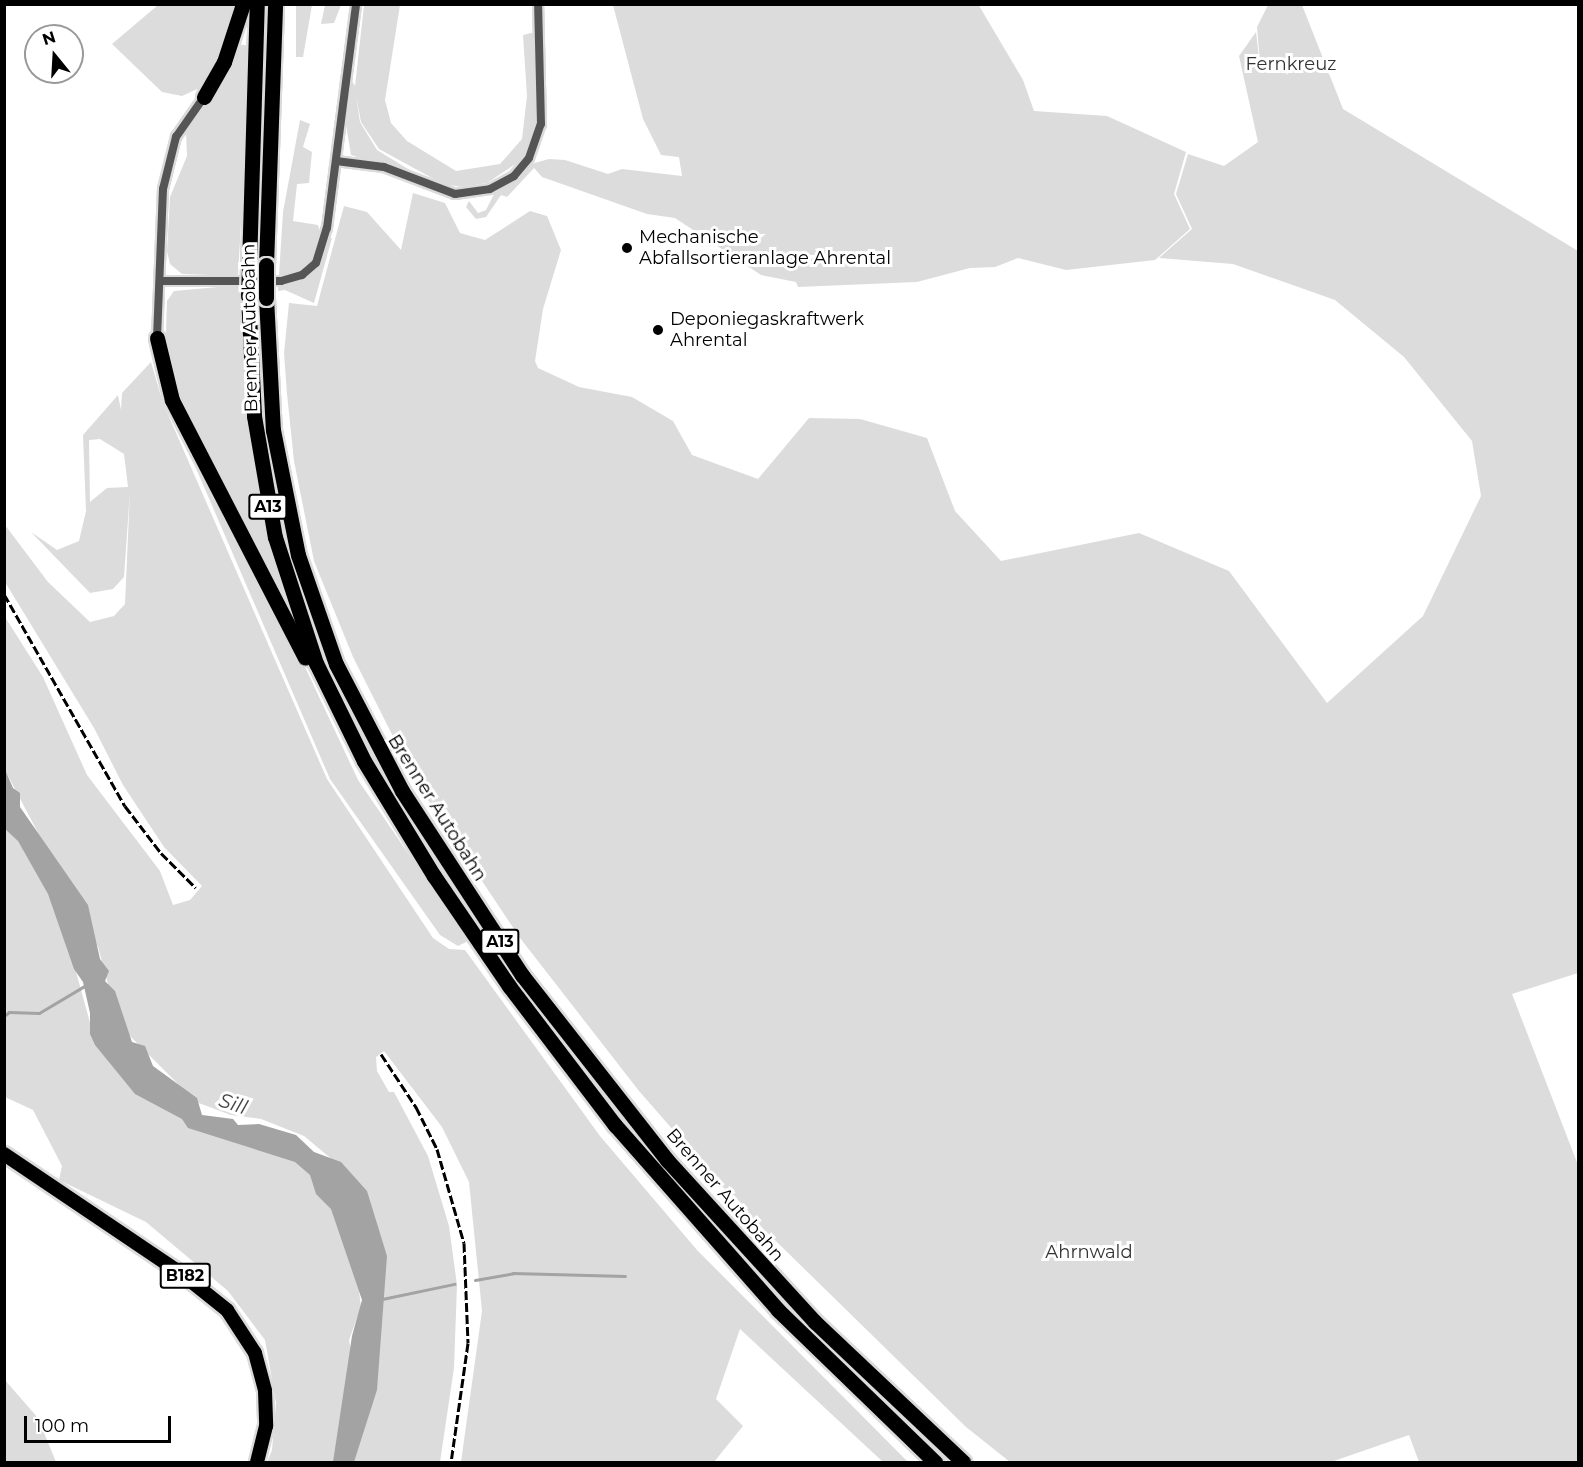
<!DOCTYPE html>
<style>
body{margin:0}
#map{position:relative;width:1583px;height:1467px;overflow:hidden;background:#fff;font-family:Montserrat,sans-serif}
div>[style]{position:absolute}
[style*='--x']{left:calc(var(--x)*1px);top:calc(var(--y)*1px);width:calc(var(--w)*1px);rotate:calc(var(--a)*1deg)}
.green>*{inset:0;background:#dcdcdc}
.water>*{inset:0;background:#a3a3a3}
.stream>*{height:3px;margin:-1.5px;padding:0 1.5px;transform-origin:1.5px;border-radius:1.5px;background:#a3a3a3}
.roads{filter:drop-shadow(2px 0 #dbdbdb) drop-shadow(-2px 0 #dbdbdb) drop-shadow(0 2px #dbdbdb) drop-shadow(0 -2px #dbdbdb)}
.street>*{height:8px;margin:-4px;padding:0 4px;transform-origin:4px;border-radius:4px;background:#555}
.primary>*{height:14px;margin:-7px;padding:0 7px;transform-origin:7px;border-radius:7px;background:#000}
.highway>*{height:15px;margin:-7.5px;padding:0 7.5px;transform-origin:7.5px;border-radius:7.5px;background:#000}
.rail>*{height:3px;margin-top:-1.5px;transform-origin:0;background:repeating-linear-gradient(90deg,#000 0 9px,transparent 0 12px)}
.bridges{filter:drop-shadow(2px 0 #dbdbdb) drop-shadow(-2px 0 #dbdbdb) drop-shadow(0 2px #dbdbdb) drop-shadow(0 -2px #dbdbdb)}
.highway-bridge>*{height:15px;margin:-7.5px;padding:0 7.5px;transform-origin:7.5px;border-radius:7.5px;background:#000}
.dots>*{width:16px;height:16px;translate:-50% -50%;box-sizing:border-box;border:3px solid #fff;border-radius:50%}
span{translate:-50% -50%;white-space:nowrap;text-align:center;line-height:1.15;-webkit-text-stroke:6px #fff;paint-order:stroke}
.shield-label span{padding:2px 4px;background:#fff;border:2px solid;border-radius:4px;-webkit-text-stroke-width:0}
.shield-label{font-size:16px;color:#000;font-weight:700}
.park-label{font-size:18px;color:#333}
.poi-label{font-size:18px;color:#000}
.left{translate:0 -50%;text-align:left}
.street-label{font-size:18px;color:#000}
.water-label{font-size:20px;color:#444;font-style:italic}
.frame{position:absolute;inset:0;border:6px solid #000;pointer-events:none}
.north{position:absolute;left:24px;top:24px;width:60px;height:60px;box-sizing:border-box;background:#fff;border:2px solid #999;border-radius:50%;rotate:342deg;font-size:16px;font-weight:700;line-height:24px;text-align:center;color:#000}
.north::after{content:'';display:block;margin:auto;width:21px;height:27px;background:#000;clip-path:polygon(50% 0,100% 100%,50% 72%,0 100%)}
.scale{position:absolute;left:24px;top:1416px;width:147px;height:27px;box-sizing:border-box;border:3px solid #000;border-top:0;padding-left:8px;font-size:18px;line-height:21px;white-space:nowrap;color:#000;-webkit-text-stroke:4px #fff;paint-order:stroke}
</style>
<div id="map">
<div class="green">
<div style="clip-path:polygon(978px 4px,1023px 80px,1034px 111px,1107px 116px,1186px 152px,1174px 194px,1190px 229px,1155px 260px,1066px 270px,1018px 258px,995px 267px,970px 268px,917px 282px,798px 287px,796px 282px,761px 275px,675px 218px,647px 214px,542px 177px,534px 168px,507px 197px,501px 195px,486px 217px,476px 219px,466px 207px,469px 201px,478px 213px,486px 210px,496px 190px,510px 184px,531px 164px,549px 159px,565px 160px,608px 174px,622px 169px,682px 176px,679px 157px,661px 155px,643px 119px,613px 5px)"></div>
<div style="clip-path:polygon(158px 5px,234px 5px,235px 30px,206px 85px,182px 96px,162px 92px,112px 44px)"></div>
<div style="clip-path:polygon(296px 5px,312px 5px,303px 57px,296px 57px)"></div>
<div style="clip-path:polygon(325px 5px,341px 5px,334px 23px,321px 24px)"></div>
<div style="clip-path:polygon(364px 5px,400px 5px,385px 100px,391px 123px,407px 141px,456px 171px,500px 164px,522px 139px,527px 96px,523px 35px,535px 32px,537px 119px,523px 159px,487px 183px,462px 187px,443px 184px,379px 149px,361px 122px,356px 96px,360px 122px,377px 150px,421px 177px,351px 155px,346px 125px,352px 81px,355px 86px)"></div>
<div style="clip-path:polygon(1268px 5px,1302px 5px,1343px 109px,1578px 251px,1578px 973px,1512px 994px,1578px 1165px,1578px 1462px,1419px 1462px,1409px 1435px,1331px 1462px,1010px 1462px,966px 1427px,737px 1203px,639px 1091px,520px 938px,416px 782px,353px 657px,314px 561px,294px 461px,287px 394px,284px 353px,289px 303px,317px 306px,344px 206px,367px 212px,401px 250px,413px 193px,445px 203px,460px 233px,485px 240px,530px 211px,547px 216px,561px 250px,543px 309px,535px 361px,538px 368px,579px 387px,632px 397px,673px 421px,692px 455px,758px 479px,809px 418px,860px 419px,927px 438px,955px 511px,1001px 561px,1139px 533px,1229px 571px,1327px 703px,1423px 616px,1481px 496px,1472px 441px,1404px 357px,1335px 300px,1233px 264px,1159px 258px,1192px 229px,1176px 194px,1188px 154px,1224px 166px,1258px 142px,1239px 56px,1256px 32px,1261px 75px,1257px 27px)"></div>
<div style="clip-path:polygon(237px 44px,251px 46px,238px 276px,182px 274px,170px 264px,167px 251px,170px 197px,187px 156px,186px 132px,219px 83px)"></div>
<div style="clip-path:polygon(300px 120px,310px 124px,303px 147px,312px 152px,309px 183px,297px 184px,293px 221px,318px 225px,321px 236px,332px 238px,314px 303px,285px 290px,278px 291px,283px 212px)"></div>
<div style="clip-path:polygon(240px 285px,245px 410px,254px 470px,263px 518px,295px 626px,292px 639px,358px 780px,468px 941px,458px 946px,440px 935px,330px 779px,157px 378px,154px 356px,166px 332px,167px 301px,174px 291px)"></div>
<div style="clip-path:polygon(evenodd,151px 362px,163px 403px,327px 779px,433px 938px,449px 949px,465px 950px,600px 1136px,697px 1250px,908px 1462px,883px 1462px,740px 1329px,716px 1399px,743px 1426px,714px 1462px,461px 1462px,482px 1311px,469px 1182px,442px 1127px,384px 1051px,376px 1057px,377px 1071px,389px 1092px,394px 1092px,428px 1156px,449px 1226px,457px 1285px,454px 1368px,440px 1462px,350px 1462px,377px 1370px,334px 1161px,304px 1136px,261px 1119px,231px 1115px,196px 1102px,126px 1032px,116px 1013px,98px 947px,5px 770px,5px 617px,43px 677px,87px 775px,160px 871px,173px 905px,190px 900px,202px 886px,164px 847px,123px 785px,94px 728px,5px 582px,5px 525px,48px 582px,90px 622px,114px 616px,125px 604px,130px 491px,124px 577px,113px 589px,90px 593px,31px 532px,57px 550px,79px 541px,86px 511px,83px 435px,118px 395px,121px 410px,122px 393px,151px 362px,100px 439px,124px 454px,128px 487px,107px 488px,90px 502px,89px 440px,100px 439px)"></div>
<div style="clip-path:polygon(5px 824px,19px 828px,63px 924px,95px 1041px,152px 1098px,294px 1155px,321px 1184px,354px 1249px,361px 1307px,349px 1340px,355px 1372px,337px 1462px,267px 1462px,272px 1450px,276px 1403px,265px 1340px,228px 1291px,146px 1222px,59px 1180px,62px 1166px,33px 1110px,5px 1097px)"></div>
<div style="clip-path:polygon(4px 1379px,38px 1418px,56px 1462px,5px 1462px)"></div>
</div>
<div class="water">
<div style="clip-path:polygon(4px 767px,13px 788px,20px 793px,20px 807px,88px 905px,100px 959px,109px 971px,105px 981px,115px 991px,132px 1042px,145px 1046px,153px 1066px,197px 1098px,202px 1115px,233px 1119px,238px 1125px,259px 1124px,296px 1135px,314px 1152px,341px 1162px,367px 1191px,387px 1256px,377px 1390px,354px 1462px,333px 1462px,352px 1336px,362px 1300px,331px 1209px,316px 1194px,310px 1175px,295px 1162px,188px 1128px,182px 1119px,135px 1094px,95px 1045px,90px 1034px,90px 1013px,83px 982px,74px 969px,48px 894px,18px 841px,5px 829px)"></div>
</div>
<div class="stream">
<div style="--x:4;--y:1016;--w:6;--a:-39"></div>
<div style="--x:9;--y:1012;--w:30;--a:2"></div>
<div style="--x:39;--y:1013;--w:55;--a:-30.8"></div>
<div style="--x:475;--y:1280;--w:39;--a:-10"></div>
<div style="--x:513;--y:1273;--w:112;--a:1.5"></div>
<div style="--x:382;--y:1299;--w:74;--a:-11.8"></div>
</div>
<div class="roads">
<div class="street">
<div style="--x:336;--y:161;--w:48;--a:7.1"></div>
<div style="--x:384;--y:167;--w:76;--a:20.8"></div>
<div style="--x:455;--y:194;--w:35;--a:-8"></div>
<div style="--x:490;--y:189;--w:27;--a:-28"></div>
<div style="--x:514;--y:176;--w:23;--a:-50"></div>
<div style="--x:529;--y:158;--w:36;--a:-71"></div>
<div style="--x:541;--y:124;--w:120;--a:-91.4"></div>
<div style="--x:160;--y:281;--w:121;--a:0"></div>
<div style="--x:281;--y:281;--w:22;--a:-16"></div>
<div style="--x:302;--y:275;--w:18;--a:-41"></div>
<div style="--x:316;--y:263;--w:37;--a:-73"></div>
<div style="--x:327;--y:228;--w:226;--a:-82.6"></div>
<div style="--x:157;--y:338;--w:149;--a:-87.7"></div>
<div style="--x:163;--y:189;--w:54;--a:-76"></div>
<div style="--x:176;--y:137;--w:49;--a:-55"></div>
</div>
<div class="primary">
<div style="--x:4;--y:1154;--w:215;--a:34"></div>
<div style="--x:182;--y:1274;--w:58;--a:38.7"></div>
<div style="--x:227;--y:1310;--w:51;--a:56.9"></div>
<div style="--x:255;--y:1353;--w:39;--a:75"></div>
<div style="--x:265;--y:1391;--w:35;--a:88"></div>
<div style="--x:266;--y:1426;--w:37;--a:104"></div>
</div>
<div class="highway">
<div style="--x:204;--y:97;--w:40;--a:-60.3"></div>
<div style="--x:224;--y:62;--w:61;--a:-71.9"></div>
<div style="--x:266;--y:265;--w:261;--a:-88"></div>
<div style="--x:249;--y:266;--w:262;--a:-88.3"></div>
<div style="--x:248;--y:296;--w:120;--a:87.1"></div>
<div style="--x:254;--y:416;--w:123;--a:80.2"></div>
<div style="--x:275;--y:537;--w:133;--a:72"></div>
<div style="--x:316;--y:663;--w:109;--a:63.9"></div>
<div style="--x:364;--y:761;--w:135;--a:58.7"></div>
<div style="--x:434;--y:876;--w:133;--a:55.7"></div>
<div style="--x:509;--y:986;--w:175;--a:52.7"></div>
<div style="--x:615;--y:1125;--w:247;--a:48.6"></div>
<div style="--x:778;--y:1310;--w:219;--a:44.1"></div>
<div style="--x:266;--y:298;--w:132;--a:87"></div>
<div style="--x:273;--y:430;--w:127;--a:78.7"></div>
<div style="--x:298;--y:555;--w:115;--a:70.8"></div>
<div style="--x:336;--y:664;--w:143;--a:62.5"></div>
<div style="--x:402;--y:791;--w:220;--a:56.9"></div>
<div style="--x:522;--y:975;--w:235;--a:51.9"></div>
<div style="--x:667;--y:1160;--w:219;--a:47.6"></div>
<div style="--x:815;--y:1322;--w:204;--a:43.4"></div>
<div style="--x:157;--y:338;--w:64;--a:76.4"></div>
<div style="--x:172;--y:400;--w:290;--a:62.7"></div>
</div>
</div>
<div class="rail">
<div style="--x:4;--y:594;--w:244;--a:60.3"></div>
<div style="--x:125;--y:806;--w:59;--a:52.5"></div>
<div style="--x:161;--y:853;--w:49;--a:45"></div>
<div style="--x:381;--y:1054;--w:64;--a:56.6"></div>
<div style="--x:416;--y:1107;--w:47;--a:63.4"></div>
<div style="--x:437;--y:1149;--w:98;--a:74"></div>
<div style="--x:464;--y:1243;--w:100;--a:87.7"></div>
<div style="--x:468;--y:1343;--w:120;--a:98.1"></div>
</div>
<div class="bridges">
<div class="highway-bridge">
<div style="--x:266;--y:265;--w:33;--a:90"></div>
<div style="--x:248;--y:296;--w:30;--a:-88"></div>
</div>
</div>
<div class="dots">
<div style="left:627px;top:248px;background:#000"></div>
<div style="left:658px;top:330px;background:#000"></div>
</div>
<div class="shield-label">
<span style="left:268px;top:507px">A13</span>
<span style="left:500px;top:942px">A13</span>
<span style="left:185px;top:1276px">B182</span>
</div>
<div class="park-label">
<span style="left:1291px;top:64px">Fernkreuz</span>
<span style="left:1089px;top:1252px">Ahrnwald</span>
</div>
<div class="poi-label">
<span class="left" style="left:639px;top:248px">Mechanische<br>Abfallsortieranlage Ahrental</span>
<span class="left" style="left:670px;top:330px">Deponiegaskraftwerk<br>Ahrental</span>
</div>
<div class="street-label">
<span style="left:250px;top:328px;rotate:-91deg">Brenner Autobahn</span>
<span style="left:437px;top:808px;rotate:58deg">Brenner Autobahn</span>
<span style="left:725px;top:1195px;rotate:49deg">Brenner Autobahn</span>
</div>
<div class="water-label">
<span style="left:233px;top:1104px;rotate:18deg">Sill</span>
</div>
<div class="frame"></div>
<div class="north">N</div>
<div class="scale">100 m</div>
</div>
